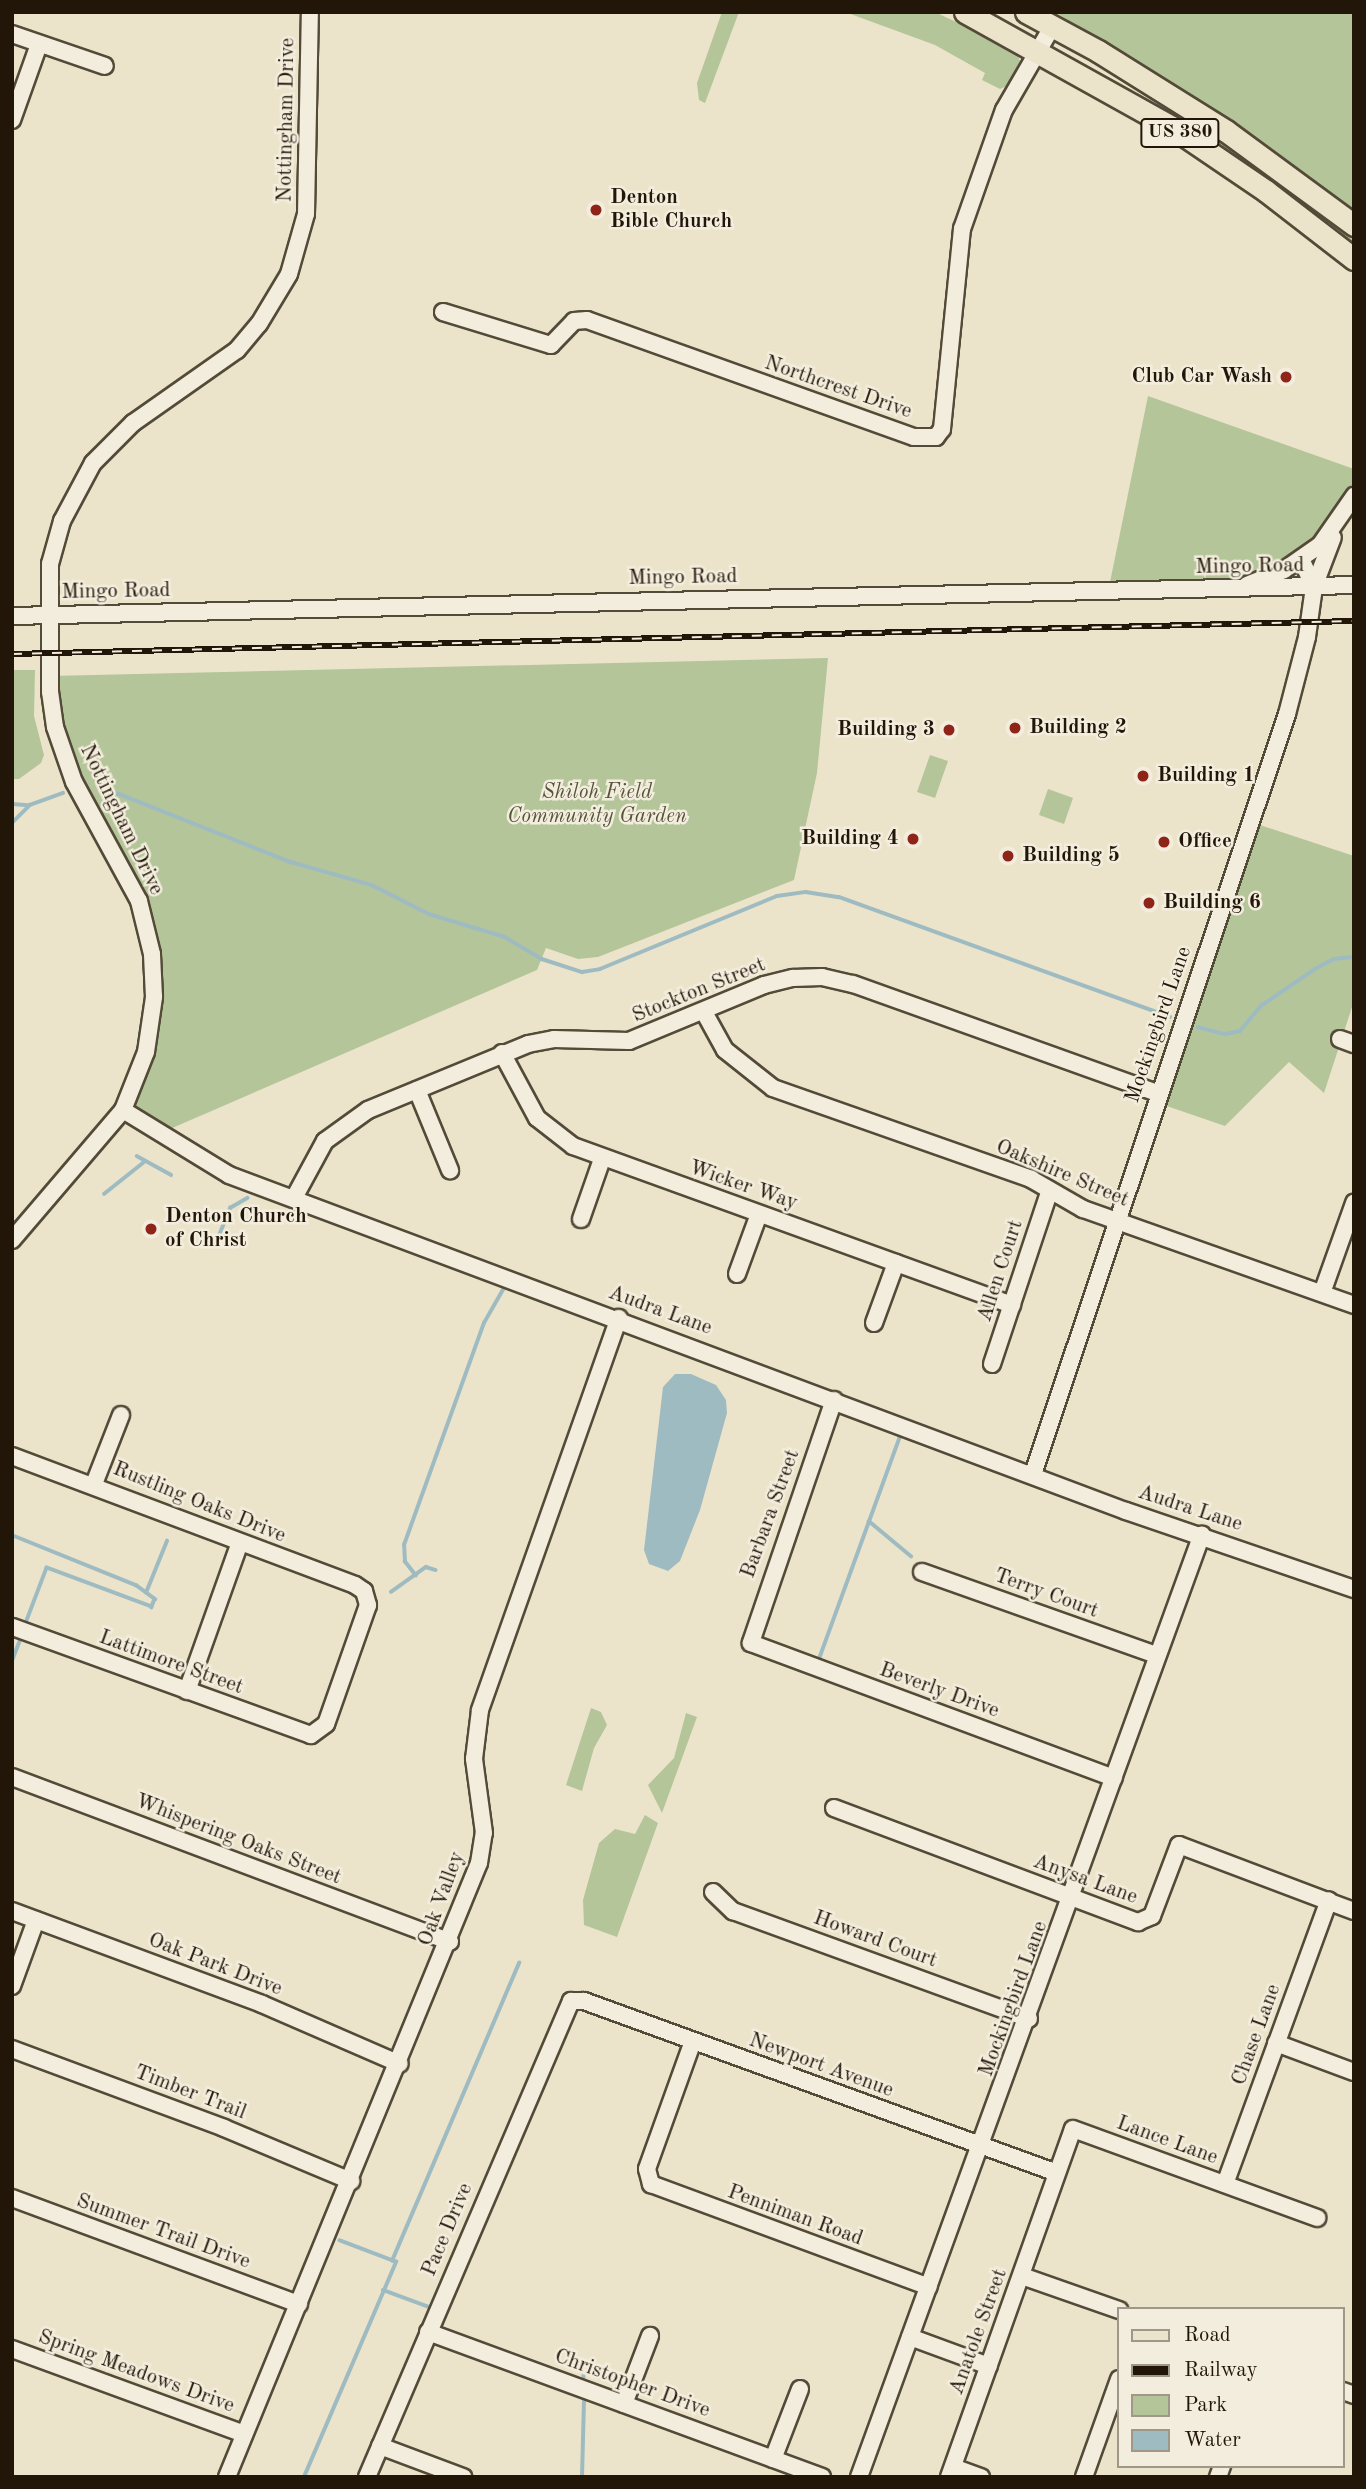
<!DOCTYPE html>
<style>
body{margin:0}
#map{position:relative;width:1366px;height:2489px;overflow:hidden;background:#ece4ca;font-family:"Old Standard TT",serif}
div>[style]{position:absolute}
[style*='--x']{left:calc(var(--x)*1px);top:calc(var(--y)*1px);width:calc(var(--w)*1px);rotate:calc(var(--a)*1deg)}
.green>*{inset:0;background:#b4c59a}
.water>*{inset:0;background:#9fbbc2}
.stream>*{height:3.5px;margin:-1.75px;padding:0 1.75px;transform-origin:1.75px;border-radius:1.75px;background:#9fbbc2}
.roads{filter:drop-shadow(2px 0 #544a38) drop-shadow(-2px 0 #544a38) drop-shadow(0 2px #544a38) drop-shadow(0 -2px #544a38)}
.minor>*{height:16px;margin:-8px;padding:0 8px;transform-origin:8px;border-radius:8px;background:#f3eddd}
.major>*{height:21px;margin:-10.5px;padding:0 10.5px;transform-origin:10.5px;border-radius:10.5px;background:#ece4ca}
.rail>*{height:6px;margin-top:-3px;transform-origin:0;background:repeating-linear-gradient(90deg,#f3eddd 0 10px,#221608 0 20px);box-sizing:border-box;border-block:2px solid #221608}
.dots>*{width:19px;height:19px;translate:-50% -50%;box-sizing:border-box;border:4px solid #f3eddd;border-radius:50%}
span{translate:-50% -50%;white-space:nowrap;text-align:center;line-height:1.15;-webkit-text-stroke:5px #f3eddd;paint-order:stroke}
.shield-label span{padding:2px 5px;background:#f3eddd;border:2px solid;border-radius:5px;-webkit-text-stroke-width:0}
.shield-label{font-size:19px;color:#221608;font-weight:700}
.street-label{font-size:21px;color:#221608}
.poi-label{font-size:21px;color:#221608;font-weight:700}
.left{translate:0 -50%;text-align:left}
.right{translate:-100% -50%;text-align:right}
.park-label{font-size:21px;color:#55533b;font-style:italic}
.frame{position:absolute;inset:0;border:14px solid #221608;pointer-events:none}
.legend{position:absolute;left:1117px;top:2307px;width:228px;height:161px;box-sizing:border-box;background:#f3eddd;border:2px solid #9f9788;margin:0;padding:9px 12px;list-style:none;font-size:21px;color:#221608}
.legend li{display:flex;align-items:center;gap:14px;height:35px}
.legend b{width:35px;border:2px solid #9f9788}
</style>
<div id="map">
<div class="green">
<div style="clip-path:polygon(722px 12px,739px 12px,705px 103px,699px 100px,697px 83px)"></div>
<div style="clip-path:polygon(845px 12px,935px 12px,1015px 50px,1020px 61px,1007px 86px,1000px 89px,982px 80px,985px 73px,935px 45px)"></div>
<div style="clip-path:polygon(1055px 12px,1354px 12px,1354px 259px,1238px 172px,1250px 135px)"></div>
<div style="clip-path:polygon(1148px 396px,1354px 469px,1354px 496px,1341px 521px,1261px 581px,1108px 592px)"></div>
<div style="clip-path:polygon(828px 658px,817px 773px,794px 880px,598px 957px,578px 959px,546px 948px,537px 970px,163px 1132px,123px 1110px,146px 1053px,147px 928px,74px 782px,50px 676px)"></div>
<div style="clip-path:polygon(12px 670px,35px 670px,34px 716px,44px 755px,41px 763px,19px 779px,12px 779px)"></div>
<div style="clip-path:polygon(930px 755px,948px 761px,935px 798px,917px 792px)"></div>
<div style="clip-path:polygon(1048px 789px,1073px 798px,1064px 824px,1039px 815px)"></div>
<div style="clip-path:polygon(1251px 822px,1354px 856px,1354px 1001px,1324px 1093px,1289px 1062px,1225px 1126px,1155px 1102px)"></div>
<div style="clip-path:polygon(591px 1708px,601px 1712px,607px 1725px,594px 1748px,582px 1791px,566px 1785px)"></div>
<div style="clip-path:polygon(686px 1713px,697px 1717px,662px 1813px,648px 1785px,674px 1758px)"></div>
<div style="clip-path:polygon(645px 1815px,658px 1823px,617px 1937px,584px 1925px,583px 1900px,599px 1843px,615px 1829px,635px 1834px)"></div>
</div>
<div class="water">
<div style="clip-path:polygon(675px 1374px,691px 1374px,716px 1385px,726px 1400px,727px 1413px,700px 1510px,680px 1561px,668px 1571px,649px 1564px,644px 1550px,663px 1387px)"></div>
</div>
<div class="stream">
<div style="--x:101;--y:791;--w:18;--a:9"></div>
<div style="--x:119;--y:794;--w:185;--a:21.6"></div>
<div style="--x:291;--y:862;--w:84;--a:15.9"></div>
<div style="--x:372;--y:885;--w:64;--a:27"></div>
<div style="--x:429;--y:914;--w:79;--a:16.8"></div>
<div style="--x:505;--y:937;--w:43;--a:30.7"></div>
<div style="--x:542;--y:959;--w:42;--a:18"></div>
<div style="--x:582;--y:972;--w:18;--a:-9"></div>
<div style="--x:600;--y:969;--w:191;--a:-22.4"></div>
<div style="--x:777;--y:896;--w:29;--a:-8"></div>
<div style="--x:806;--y:892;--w:33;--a:9"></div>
<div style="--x:839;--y:897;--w:352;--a:19.9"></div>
<div style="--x:12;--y:804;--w:16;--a:4"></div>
<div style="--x:12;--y:823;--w:25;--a:-45"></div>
<div style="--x:30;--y:805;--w:35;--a:-20"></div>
<div style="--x:1198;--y:1027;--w:28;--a:15"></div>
<div style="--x:1225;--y:1034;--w:15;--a:-11"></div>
<div style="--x:1240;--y:1031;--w:33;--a:-50"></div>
<div style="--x:1261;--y:1006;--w:65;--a:-34.4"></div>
<div style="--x:1315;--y:969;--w:21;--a:-28"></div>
<div style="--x:1334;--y:959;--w:20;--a:-6"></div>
<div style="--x:137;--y:1156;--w:39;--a:29"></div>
<div style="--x:104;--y:1194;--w:50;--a:-38.5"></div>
<div style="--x:216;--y:1243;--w:38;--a:-68"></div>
<div style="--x:230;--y:1208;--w:20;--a:-30"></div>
<div style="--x:869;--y:1521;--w:55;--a:39.8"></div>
<div style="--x:12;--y:1535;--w:134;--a:22"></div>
<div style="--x:136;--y:1585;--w:24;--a:36"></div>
<div style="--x:155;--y:1599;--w:9;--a:111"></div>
<div style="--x:152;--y:1607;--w:112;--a:-159.6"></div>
<div style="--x:47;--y:1568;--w:62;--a:110.8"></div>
<div style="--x:416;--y:1576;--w:18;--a:-128"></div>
<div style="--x:405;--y:1562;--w:17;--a:-93"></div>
<div style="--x:404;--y:1545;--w:236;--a:-70.2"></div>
<div style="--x:484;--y:1323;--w:40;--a:-60.3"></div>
<div style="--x:391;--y:1592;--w:43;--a:-35.5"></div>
<div style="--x:426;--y:1567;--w:10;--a:17"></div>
<div style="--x:146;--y:1593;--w:56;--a:-68"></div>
<div style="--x:819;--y:1659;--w:237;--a:-70"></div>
<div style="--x:12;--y:1661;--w:26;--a:-69"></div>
<div style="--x:392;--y:2261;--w:324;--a:-66.9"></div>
<div style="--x:383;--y:2290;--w:55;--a:20.1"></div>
<div style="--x:584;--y:2371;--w:6;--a:90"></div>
<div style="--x:304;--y:2477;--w:234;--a:-66.8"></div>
<div style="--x:396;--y:2262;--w:60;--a:-159.4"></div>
<div style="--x:582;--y:2477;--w:75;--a:-88.5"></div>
</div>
<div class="roads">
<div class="minor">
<div style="--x:12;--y:34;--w:98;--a:19"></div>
<div style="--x:12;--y:120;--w:81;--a:-70.4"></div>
<div style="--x:443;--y:312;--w:113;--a:17"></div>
<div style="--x:551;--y:345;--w:33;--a:-46"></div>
<div style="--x:574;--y:321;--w:13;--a:-4"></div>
<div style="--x:587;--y:320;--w:347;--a:19.7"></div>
<div style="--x:914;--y:437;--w:22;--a:0"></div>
<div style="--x:936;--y:437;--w:10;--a:-53"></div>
<div style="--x:942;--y:429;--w:201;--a:-84.3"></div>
<div style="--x:962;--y:229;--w:126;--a:-70.6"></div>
<div style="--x:1004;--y:110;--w:98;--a:-60"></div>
<div style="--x:1247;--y:585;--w:40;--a:-22"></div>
<div style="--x:1284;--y:570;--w:44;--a:-34.8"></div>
<div style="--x:1320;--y:545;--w:60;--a:-55.2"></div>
<div style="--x:1314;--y:587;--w:53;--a:-69.2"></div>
<div style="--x:12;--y:616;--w:1342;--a:-1.32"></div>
<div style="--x:704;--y:1012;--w:43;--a:61.1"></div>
<div style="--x:725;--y:1050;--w:61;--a:38.4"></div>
<div style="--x:773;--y:1088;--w:274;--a:19.4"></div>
<div style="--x:1031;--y:1179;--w:60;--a:30"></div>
<div style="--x:1083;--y:1209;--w:288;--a:19.5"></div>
<div style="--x:1340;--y:1039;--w:15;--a:20"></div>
<div style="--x:502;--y:1053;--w:74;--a:61.7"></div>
<div style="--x:537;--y:1118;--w:46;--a:37.9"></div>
<div style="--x:573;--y:1146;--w:467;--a:19.9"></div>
<div style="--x:417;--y:1090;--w:87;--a:67.6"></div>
<div style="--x:123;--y:1110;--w:124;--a:31.5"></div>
<div style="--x:229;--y:1175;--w:958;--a:20.54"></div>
<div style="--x:1126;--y:1511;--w:241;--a:18.9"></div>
<div style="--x:294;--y:1198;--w:65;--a:-61.5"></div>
<div style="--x:325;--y:1141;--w:53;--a:-35.8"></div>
<div style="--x:368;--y:1110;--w:173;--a:-22.4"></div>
<div style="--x:528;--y:1044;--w:26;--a:-11"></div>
<div style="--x:554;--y:1039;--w:75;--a:1.5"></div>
<div style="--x:629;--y:1041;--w:146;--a:-22.5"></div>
<div style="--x:764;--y:985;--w:30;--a:-14"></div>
<div style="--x:793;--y:978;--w:29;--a:-2"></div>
<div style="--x:822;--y:977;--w:32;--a:13"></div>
<div style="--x:853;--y:984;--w:324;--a:19.7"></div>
<div style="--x:581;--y:1219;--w:64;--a:-70.7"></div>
<div style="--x:12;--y:1240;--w:171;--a:-49.5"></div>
<div style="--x:123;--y:1110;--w:62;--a:-68.4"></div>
<div style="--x:146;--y:1052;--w:56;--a:-81.7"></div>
<div style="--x:154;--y:997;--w:43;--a:-92.7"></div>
<div style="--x:152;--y:954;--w:55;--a:-103.8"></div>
<div style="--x:139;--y:901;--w:136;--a:-118.6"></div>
<div style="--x:74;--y:782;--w:58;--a:-109.1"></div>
<div style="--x:55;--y:727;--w:35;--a:-98"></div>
<div style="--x:50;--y:692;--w:128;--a:-90"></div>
<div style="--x:50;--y:564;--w:45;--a:-74.4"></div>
<div style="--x:62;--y:521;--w:66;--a:-61.9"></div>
<div style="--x:93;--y:463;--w:57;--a:-45"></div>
<div style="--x:133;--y:423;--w:127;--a:-35.1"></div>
<div style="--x:237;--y:350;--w:34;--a:-50"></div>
<div style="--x:259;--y:324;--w:58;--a:-59"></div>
<div style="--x:289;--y:274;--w:62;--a:-74.2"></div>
<div style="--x:306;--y:214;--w:202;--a:-88.9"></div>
<div style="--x:737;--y:1274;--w:64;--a:-69.9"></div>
<div style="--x:1322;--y:1293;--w:96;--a:-70.4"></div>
<div style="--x:874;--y:1323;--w:64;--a:-69.9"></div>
<div style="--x:992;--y:1364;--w:183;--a:-71.6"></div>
<div style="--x:834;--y:1400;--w:257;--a:108.9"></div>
<div style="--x:751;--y:1643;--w:387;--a:20.4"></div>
<div style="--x:12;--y:1456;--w:366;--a:20.6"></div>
<div style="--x:355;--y:1585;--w:11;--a:34"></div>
<div style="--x:364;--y:1591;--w:15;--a:74"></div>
<div style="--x:368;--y:1605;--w:126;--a:109.4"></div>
<div style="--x:326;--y:1724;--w:19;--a:144"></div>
<div style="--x:311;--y:1735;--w:318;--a:-160.1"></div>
<div style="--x:1033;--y:1474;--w:801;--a:-71.52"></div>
<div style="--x:1287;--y:714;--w:80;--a:-75.4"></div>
<div style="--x:1307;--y:637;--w:50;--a:-82"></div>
<div style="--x:1314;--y:587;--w:31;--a:-115"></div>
<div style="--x:94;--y:1484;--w:74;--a:-68.6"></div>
<div style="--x:922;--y:1572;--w:248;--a:19.5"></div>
<div style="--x:187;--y:1691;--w:155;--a:-70.4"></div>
<div style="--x:12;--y:1777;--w:468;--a:20.6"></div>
<div style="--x:834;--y:1808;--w:325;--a:20.6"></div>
<div style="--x:1138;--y:1922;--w:15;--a:-23"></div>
<div style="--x:1152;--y:1916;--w:76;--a:-69.2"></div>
<div style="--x:1179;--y:1845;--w:187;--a:20.7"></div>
<div style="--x:713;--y:1892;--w:28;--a:44"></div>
<div style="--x:733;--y:1911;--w:315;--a:20"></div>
<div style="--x:12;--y:1911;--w:267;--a:20.4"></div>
<div style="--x:262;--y:2004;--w:150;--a:23.5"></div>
<div style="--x:12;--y:1986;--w:70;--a:-70"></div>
<div style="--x:693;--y:2041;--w:136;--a:109.8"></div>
<div style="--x:647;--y:2169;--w:16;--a:75"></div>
<div style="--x:651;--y:2184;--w:296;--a:20.3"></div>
<div style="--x:1276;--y:2043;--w:83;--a:20.4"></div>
<div style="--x:12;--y:2049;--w:226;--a:20.4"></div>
<div style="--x:224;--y:2128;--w:138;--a:22.7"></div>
<div style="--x:1225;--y:2184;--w:302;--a:-69.9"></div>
<div style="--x:12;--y:2198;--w:306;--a:20.3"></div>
<div style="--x:1022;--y:2276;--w:103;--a:19.3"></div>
<div style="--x:428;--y:2332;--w:420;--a:20.2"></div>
<div style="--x:910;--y:2337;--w:84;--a:20.2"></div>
<div style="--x:12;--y:2349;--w:247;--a:20.1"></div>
<div style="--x:1343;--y:2391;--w:12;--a:20"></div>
<div style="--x:624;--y:2404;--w:73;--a:-69.1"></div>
<div style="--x:380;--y:2446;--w:89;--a:20.5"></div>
<div style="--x:773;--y:2459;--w:75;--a:-68.9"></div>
<div style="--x:953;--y:2467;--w:30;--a:20"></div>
<div style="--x:227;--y:2477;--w:664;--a:-67.69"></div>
<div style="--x:479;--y:1863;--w:30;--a:-81"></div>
<div style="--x:484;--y:1833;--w:75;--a:-97.7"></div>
<div style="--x:474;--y:1759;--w:49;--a:-83"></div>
<div style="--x:480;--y:1710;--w:416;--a:-70.5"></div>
<div style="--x:367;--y:2477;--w:518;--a:-66.8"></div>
<div style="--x:571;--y:2001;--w:13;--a:0"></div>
<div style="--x:584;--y:2001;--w:503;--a:19.98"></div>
<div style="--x:859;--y:2477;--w:1003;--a:-70.01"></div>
<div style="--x:949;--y:2477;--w:369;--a:-70.4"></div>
<div style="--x:1073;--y:2129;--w:260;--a:20"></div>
<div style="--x:1084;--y:2477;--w:104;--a:-70.3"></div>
<div style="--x:1218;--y:2477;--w:12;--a:-70"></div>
</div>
<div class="major">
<div style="--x:965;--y:12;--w:237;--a:29.1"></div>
<div style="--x:1172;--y:127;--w:114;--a:34.2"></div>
<div style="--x:1266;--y:191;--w:111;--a:37.7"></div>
<div style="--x:1026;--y:12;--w:82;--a:28.4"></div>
<div style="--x:1098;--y:51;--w:151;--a:32"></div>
<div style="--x:1226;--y:131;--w:159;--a:36.3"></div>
</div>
</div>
<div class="rail">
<div style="--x:12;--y:654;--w:1342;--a:-1.41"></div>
</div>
<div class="dots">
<div style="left:596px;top:210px;background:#8f2418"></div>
<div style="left:1286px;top:377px;background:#8f2418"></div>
<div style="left:1015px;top:728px;background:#8f2418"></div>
<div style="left:949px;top:730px;background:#8f2418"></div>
<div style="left:1143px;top:776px;background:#8f2418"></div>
<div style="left:913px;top:839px;background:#8f2418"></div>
<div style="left:1164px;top:842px;background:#8f2418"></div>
<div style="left:1008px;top:856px;background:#8f2418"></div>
<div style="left:1149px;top:903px;background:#8f2418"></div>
<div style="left:151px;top:1229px;background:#8f2418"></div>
</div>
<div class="shield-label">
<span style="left:1180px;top:133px">US 380</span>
</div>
<div class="street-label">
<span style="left:287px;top:120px;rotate:-89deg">Nottingham Drive</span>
<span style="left:838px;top:388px;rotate:19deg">Northcrest Drive</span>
<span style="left:1250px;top:567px;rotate:-1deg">Mingo Road</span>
<span style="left:683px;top:578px;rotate:-1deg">Mingo Road</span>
<span style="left:116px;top:592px;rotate:-1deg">Mingo Road</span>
<span style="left:121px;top:820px;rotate:64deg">Nottingham Drive</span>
<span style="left:699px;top:991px;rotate:-22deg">Stockton Street</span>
<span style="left:1159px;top:1025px;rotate:-71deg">Mockingbird Lane</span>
<span style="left:1062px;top:1174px;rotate:23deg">Oakshire Street</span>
<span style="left:743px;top:1186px;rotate:19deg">Wicker Way</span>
<span style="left:1001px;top:1271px;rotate:-72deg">Allen Court</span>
<span style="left:660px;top:1311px;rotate:20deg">Audra Lane</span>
<span style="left:199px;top:1503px;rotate:22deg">Rustling Oaks Drive</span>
<span style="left:1190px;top:1509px;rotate:18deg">Audra Lane</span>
<span style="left:771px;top:1514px;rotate:-70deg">Barbara Street</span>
<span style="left:1046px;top:1594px;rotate:20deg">Terry Court</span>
<span style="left:171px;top:1663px;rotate:20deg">Lattimore Street</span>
<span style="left:939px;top:1691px;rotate:20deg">Beverly Drive</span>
<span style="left:238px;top:1840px;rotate:21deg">Whispering Oaks Street</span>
<span style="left:1085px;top:1880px;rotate:20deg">Anysa Lane</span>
<span style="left:442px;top:1899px;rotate:-70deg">Oak Valley</span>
<span style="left:875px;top:1940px;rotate:20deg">Howard Court</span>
<span style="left:215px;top:1965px;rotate:21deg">Oak Park Drive</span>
<span style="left:1014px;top:1999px;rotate:-70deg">Mockingbird Lane</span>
<span style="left:1257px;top:2035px;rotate:-70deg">Chase Lane</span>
<span style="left:821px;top:2066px;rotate:20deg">Newport Avenue</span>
<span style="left:190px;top:2093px;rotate:21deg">Timber Trail</span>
<span style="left:1167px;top:2141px;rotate:20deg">Lance Lane</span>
<span style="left:795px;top:2216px;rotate:20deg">Penniman Road</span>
<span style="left:448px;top:2230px;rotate:-67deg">Pace Drive</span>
<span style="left:163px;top:2232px;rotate:20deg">Summer Trail Drive</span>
<span style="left:979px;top:2332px;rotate:-70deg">Anatole Street</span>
<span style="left:136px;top:2372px;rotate:20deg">Spring Meadows Drive</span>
<span style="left:632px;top:2384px;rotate:20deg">Christopher Drive</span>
</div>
<div class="poi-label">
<span class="left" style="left:610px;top:210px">Denton<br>Bible Church</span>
<span class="right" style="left:1272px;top:377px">Club Car Wash</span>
<span class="left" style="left:1029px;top:728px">Building 2</span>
<span class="right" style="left:935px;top:730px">Building 3</span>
<span class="left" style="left:1157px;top:776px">Building 1</span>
<span class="right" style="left:899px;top:839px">Building 4</span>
<span class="left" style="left:1178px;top:842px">Office</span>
<span class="left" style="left:1022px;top:856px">Building 5</span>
<span class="left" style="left:1163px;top:903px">Building 6</span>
<span class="left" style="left:165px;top:1229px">Denton Church<br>of Christ</span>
</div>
<div class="park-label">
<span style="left:597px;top:805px">Shiloh Field<br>Community Garden</span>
</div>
<div class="frame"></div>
<ul class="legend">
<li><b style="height:9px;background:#ece4ca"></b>Road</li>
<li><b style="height:9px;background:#221608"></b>Railway</li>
<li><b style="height:19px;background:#b4c59a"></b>Park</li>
<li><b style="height:19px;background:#9fbbc2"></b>Water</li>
</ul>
</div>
